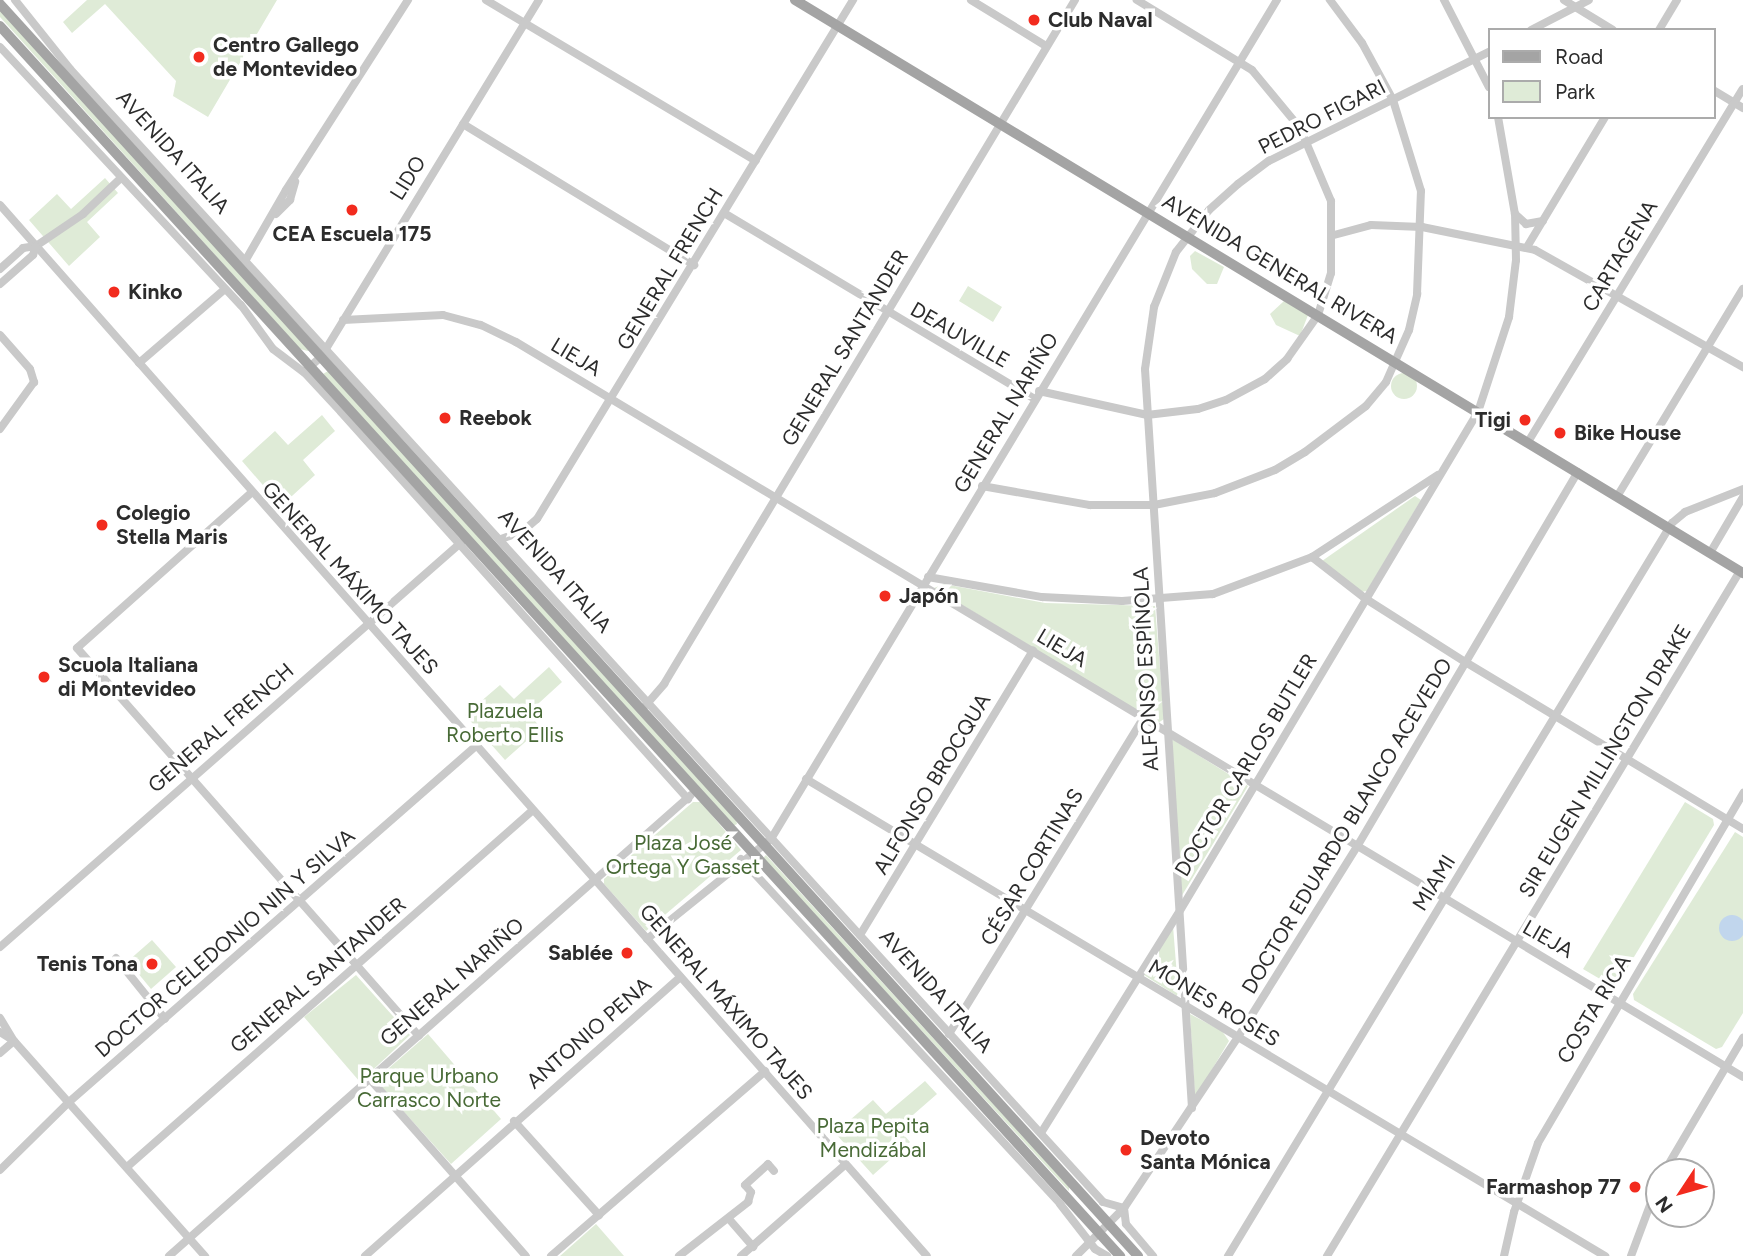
<!DOCTYPE html>
<meta charset="utf-8">
<style>
body{margin:0}
#map{position:relative;width:1743px;height:1256px;overflow:hidden;background:#fff;font-family:Figtree,sans-serif}
div>[style]{position:absolute}
[style*='--x']{left:calc(var(--x)*1px);top:calc(var(--y)*1px);width:calc(var(--w)*1px);rotate:calc(var(--a)*1deg)}
.green>*{inset:0;background:#dfebd7}
.round{border-radius:50%}
.water>*{inset:0;background:#c1d6ed}
.minor>*{height:8px;margin:-4px;padding:0 4px;transform-origin:4px;border-radius:4px;background:#c9c9c9}
.major>*{height:10px;margin:-5px;padding:0 5px;transform-origin:5px;border-radius:5px;background:#a4a4a4}
.dots>*{width:19px;height:19px;translate:-50% -50%;box-sizing:border-box;border:4px solid #fff;border-radius:50%}
span{translate:-50% -50%;white-space:nowrap;text-align:center;line-height:1.15;-webkit-text-stroke:7px #fff;paint-order:stroke}
.poi-label{font-size:21px;color:#2c2c2c;font-weight:700}
.left{translate:0 -50%;text-align:left}
.right{translate:-100% -50%;text-align:right}
.street-label{font-size:21px;color:#2c2c2c}
.park-label{font-size:21px;color:#486a36}
.legend{position:absolute;left:1488px;top:28px;width:228px;height:91px;box-sizing:border-box;background:#fff;border:2px solid #ababab;margin:0;padding:9px 12px;list-style:none;font-size:21px;color:#2c2c2c}
.legend li{display:flex;align-items:center;gap:14px;height:35px}
.legend b{width:35px;border:2px solid #ababab}
.north{position:absolute;left:1645px;top:1158px;width:70px;height:70px;box-sizing:border-box;background:#fff;border:2px solid #ababab;border-radius:50%;rotate:234deg;font-size:19px;font-weight:700;line-height:28px;text-align:center;color:#2c2c2c}
.north::after{content:'';display:block;margin:auto;width:24px;height:32px;background:#f22b1e;clip-path:polygon(50% 0,100% 100%,50% 72%,0 100%)}
</style>
<div id="map">
<div class="green">
<div style="clip-path:polygon(87px 0,277px 0,208px 117px,173px 96px,176px 81px,105px 4px,72px 33px,63px 22px)"></div>
<div style="clip-path:polygon(0 8px,309px 350px,308px 351px,300px 349px,0 17px)"></div>
<div style="clip-path:polygon(105px 178px,118px 193px,87px 222px,100px 237px,69px 266px,29px 220px,57px 194px,71px 209px)"></div>
<div style="clip-path:polygon(1195px 251px,1224px 267px,1217px 284px,1207px 284px,1192px 269px,1190px 256px)"></div>
<div style="clip-path:polygon(968px 286px,1002px 307px,993px 322px,959px 301px)"></div>
<div style="clip-path:polygon(1284px 301px,1308px 315px,1300px 336px,1276px 325px,1270px 314px)"></div>
<div style="clip-path:polygon(328px 371px,736px 820px,737px 824px,733px 826px,323px 374px)"></div>
<div class="round" style="left:1391px;top:373px;width:26px;height:26px"></div>
<div style="clip-path:polygon(322px 415px,335px 431px,303px 460px,315px 475px,281px 506px,242px 461px,275px 431px,288px 445px)"></div>
<div style="clip-path:polygon(1415px 496px,1421px 500px,1367px 591px,1361px 592px,1322px 561px)"></div>
<div style="clip-path:polygon(944px 584px,1045px 603px,1155px 606px,1164px 719px,1158px 723px,934px 588px)"></div>
<div style="clip-path:polygon(549px 667px,562px 682px,528px 713px,541px 728px,505px 760px,465px 715px,500px 685px,514px 699px)"></div>
<div style="clip-path:polygon(1172px 739px,1248px 786px,1181px 897px)"></div>
<div style="clip-path:polygon(693px 802px,701px 802px,741px 850px,646px 931px,604px 884px,604px 879px)"></div>
<div style="clip-path:polygon(1685px 802px,1713px 819px,1714px 825px,1617px 985px,1612px 986px,1583px 969px)"></div>
<div style="clip-path:polygon(1735px 832px,1743px 837px,1743px 1013px,1722px 1047px,1716px 1049px,1634px 1000px,1633px 994px)"></div>
<div style="clip-path:polygon(766px 855px,1069px 1187px,1069px 1191px,763px 858px)"></div>
<div style="clip-path:polygon(1173px 926px,1178px 989px,1177px 996px,1144px 975px)"></div>
<div style="clip-path:polygon(152px 940px,176px 967px,151px 989px,128px 961px)"></div>
<div style="clip-path:polygon(356px 975px,410px 1035px,360px 1082px,304px 1017px)"></div>
<div style="clip-path:polygon(1190px 1014px,1222px 1031px,1229px 1041px,1195px 1098px)"></div>
<div style="clip-path:polygon(428px 1034px,501px 1119px,451px 1164px,378px 1083px,381px 1075px)"></div>
<div style="clip-path:polygon(925px 1081px,937px 1094px,898px 1128px,910px 1142px,873px 1175px,835px 1133px,873px 1100px,886px 1114px)"></div>
<div style="clip-path:polygon(596px 1224px,624px 1256px,560px 1256px)"></div>
</div>
<div class="water">
<div class="round" style="left:1719px;top:915px;width:26px;height:26px"></div>
</div>
<div class="minor">
<div style="--x:15;--y:0;--w:88;--a:51.4"></div>
<div style="--x:70;--y:69;--w:1533;--a:47.64"></div>
<div style="--x:1103;--y:1202;--w:22;--a:16"></div>
<div style="--x:486;--y:0;--w:314;--a:30.8"></div>
<div style="--x:971;--y:0;--w:88;--a:31.5"></div>
<div style="--x:1444;--y:0;--w:98;--a:62.7"></div>
<div style="--x:1564;--y:0;--w:57;--a:31.5"></div>
<div style="--x:1531;--y:30;--w:65;--a:-27.3"></div>
<div style="--x:1659;--y:30;--w:35;--a:-59"></div>
<div style="--x:0;--y:47;--w:353;--a:47"></div>
<div style="--x:241;--y:305;--w:54;--a:54"></div>
<div style="--x:273;--y:349;--w:39;--a:37"></div>
<div style="--x:304;--y:372;--w:54;--a:47.2"></div>
<div style="--x:341;--y:412;--w:520;--a:48.12"></div>
<div style="--x:1713;--y:90;--w:35;--a:31"></div>
<div style="--x:1498;--y:117;--w:98;--a:80.1"></div>
<div style="--x:463;--y:124;--w:271;--a:31.4"></div>
<div style="--x:0;--y:205;--w:1401;--a:48.59"></div>
<div style="--x:724;--y:213;--w:362;--a:30.9"></div>
<div style="--x:276;--y:214;--w:20;--a:-45"></div>
<div style="--x:290;--y:200;--w:19;--a:-74"></div>
<div style="--x:1334;--y:235;--w:38;--a:-15"></div>
<div style="--x:1371;--y:225;--w:51;--a:2.2"></div>
<div style="--x:1422;--y:227;--w:115;--a:11.5"></div>
<div style="--x:1535;--y:250;--w:239;--a:29.4"></div>
<div style="--x:36;--y:246;--w:57;--a:-34.2"></div>
<div style="--x:83;--y:214;--w:52;--a:-43.5"></div>
<div style="--x:1527;--y:247;--w:152;--a:-59"></div>
<div style="--x:244;--y:263;--w:84;--a:-60.1"></div>
<div style="--x:286;--y:190;--w:226;--a:-57.3"></div>
<div style="--x:0;--y:269;--w:31;--a:-42"></div>
<div style="--x:23;--y:248;--w:13;--a:-9"></div>
<div style="--x:0;--y:284;--w:44;--a:-41.3"></div>
<div style="--x:33;--y:255;--w:9;--a:-72"></div>
<div style="--x:343;--y:320;--w:100;--a:-2.9"></div>
<div style="--x:443;--y:315;--w:39;--a:15"></div>
<div style="--x:481;--y:325;--w:39;--a:26"></div>
<div style="--x:516;--y:342;--w:1430;--a:30.92"></div>
<div style="--x:0;--y:335;--w:45;--a:48.6"></div>
<div style="--x:30;--y:369;--w:14;--a:73"></div>
<div style="--x:34;--y:382;--w:58;--a:125.9"></div>
<div style="--x:139;--y:363;--w:113;--a:-40.7"></div>
<div style="--x:306;--y:370;--w:20;--a:-41"></div>
<div style="--x:321;--y:357;--w:418;--a:-58.6"></div>
<div style="--x:1039;--y:391;--w:111;--a:12.5"></div>
<div style="--x:1147;--y:415;--w:51;--a:-6.7"></div>
<div style="--x:1198;--y:409;--w:29;--a:-18"></div>
<div style="--x:1226;--y:400;--w:44;--a:-28.3"></div>
<div style="--x:1265;--y:379;--w:30;--a:-42"></div>
<div style="--x:1287;--y:359;--w:54;--a:-54.8"></div>
<div style="--x:1318;--y:315;--w:44;--a:-72.8"></div>
<div style="--x:1331;--y:273;--w:72;--a:-90"></div>
<div style="--x:1331;--y:201;--w:79;--a:-113"></div>
<div style="--x:1300;--y:128;--w:75;--a:-129.6"></div>
<div style="--x:1252;--y:70;--w:135;--a:-148.7"></div>
<div style="--x:1528;--y:442;--w:413;--a:-58.7"></div>
<div style="--x:982;--y:486;--w:110;--a:10"></div>
<div style="--x:1090;--y:505;--w:64;--a:0"></div>
<div style="--x:1154;--y:505;--w:62;--a:-11.1"></div>
<div style="--x:1215;--y:493;--w:64;--a:-21"></div>
<div style="--x:1275;--y:470;--w:35;--a:-31"></div>
<div style="--x:1305;--y:452;--w:76;--a:-37"></div>
<div style="--x:1366;--y:406;--w:31;--a:-50"></div>
<div style="--x:1386;--y:382;--w:57;--a:-66.1"></div>
<div style="--x:1409;--y:330;--w:37;--a:-77"></div>
<div style="--x:1417;--y:294;--w:103;--a:-87.8"></div>
<div style="--x:1421;--y:191;--w:95;--a:-107.1"></div>
<div style="--x:1393;--y:100;--w:65;--a:-118.5"></div>
<div style="--x:1362;--y:43;--w:54;--a:-126.7"></div>
<div style="--x:251;--y:493;--w:233;--a:138.3"></div>
<div style="--x:77;--y:648;--w:517;--a:48.61"></div>
<div style="--x:1618;--y:495;--w:241;--a:-58.8"></div>
<div style="--x:501;--y:539;--w:23;--a:-20"></div>
<div style="--x:523;--y:531;--w:18;--a:-41"></div>
<div style="--x:537;--y:519;--w:608;--a:-58.66"></div>
<div style="--x:1710;--y:553;--w:65;--a:-59.5"></div>
<div style="--x:1312;--y:557;--w:68;--a:37.9"></div>
<div style="--x:1366;--y:599;--w:120;--a:32.4"></div>
<div style="--x:1467;--y:663;--w:322;--a:31"></div>
<div style="--x:928;--y:577;--w:116;--a:10"></div>
<div style="--x:1042;--y:597;--w:80;--a:2.9"></div>
<div style="--x:1122;--y:601;--w:91;--a:-4.4"></div>
<div style="--x:1213;--y:594;--w:106;--a:-20.5"></div>
<div style="--x:1312;--y:557;--w:150;--a:-33.1"></div>
<div style="--x:646;--y:705;--w:28;--a:-49"></div>
<div style="--x:664;--y:684;--w:798;--a:-59"></div>
<div style="--x:806;--y:779;--w:931;--a:30.84"></div>
<div style="--x:741;--y:859;--w:470;--a:47.2"></div>
<div style="--x:1060;--y:1204;--w:57;--a:52.1"></div>
<div style="--x:1095;--y:1249;--w:14;--a:30"></div>
<div style="--x:860;--y:935;--w:333;--a:-58.7"></div>
<div style="--x:647;--y:939;--w:159;--a:-38.9"></div>
<div style="--x:771;--y:839;--w:980;--a:-58.91"></div>
<div style="--x:0;--y:947;--w:616;--a:-41.25"></div>
<div style="--x:116;--y:958;--w:78;--a:51.2"></div>
<div style="--x:0;--y:1018;--w:27;--a:59"></div>
<div style="--x:14;--y:1041;--w:288;--a:48.4"></div>
<div style="--x:0;--y:1032;--w:17;--a:33"></div>
<div style="--x:949;--y:1034;--w:372;--a:-58.4"></div>
<div style="--x:0;--y:1053;--w:18;--a:-41"></div>
<div style="--x:369;--y:1078;--w:237;--a:48.6"></div>
<div style="--x:1192;--y:1108;--w:740;--a:-93.64"></div>
<div style="--x:1145;--y:369;--w:63;--a:-81.7"></div>
<div style="--x:1154;--y:307;--w:59;--a:-68.2"></div>
<div style="--x:1176;--y:252;--w:53;--a:-51.8"></div>
<div style="--x:1209;--y:210;--w:39;--a:-42"></div>
<div style="--x:1238;--y:184;--w:39;--a:-37"></div>
<div style="--x:1269;--y:161;--w:246;--a:-26.4"></div>
<div style="--x:514;--y:1121;--w:127;--a:47.9"></div>
<div style="--x:1041;--y:1133;--w:258;--a:-58"></div>
<div style="--x:1178;--y:914;--w:585;--a:-59.14"></div>
<div style="--x:1478;--y:412;--w:100;--a:-71.9"></div>
<div style="--x:1509;--y:317;--w:57;--a:-83"></div>
<div style="--x:1516;--y:260;--w:46;--a:-91.2"></div>
<div style="--x:1515;--y:214;--w:15;--a:42"></div>
<div style="--x:1526;--y:224;--w:17;--a:-10"></div>
<div style="--x:127;--y:1167;--w:539;--a:-41.32"></div>
<div style="--x:0;--y:1170;--w:97;--a:-44.6"></div>
<div style="--x:69;--y:1102;--w:541;--a:-41.18"></div>
<div style="--x:1664;--y:1172;--w:156;--a:-59.5"></div>
<div style="--x:1124;--y:1208;--w:16;--a:83"></div>
<div style="--x:1126;--y:1224;--w:42;--a:49.8"></div>
<div style="--x:729;--y:1219;--w:37;--a:49"></div>
<div style="--x:169;--y:1256;--w:696;--a:-41.45"></div>
<div style="--x:365;--y:1256;--w:421;--a:-41.5"></div>
<div style="--x:551;--y:1256;--w:283;--a:-40.8"></div>
<div style="--x:679;--y:1256;--w:88;--a:-38"></div>
<div style="--x:748;--y:1202;--w:10;--a:-73"></div>
<div style="--x:751;--y:1192;--w:9;--a:-131"></div>
<div style="--x:745;--y:1185;--w:31;--a:-42"></div>
<div style="--x:768;--y:1164;--w:9;--a:49"></div>
<div style="--x:741;--y:1256;--w:138;--a:-41.2"></div>
<div style="--x:1076;--y:1256;--w:68;--a:-45"></div>
<div style="--x:1124;--y:1208;--w:206;--a:-56.3"></div>
<div style="--x:1238;--y:1037;--w:226;--a:-58"></div>
<div style="--x:1358;--y:845;--w:433;--a:-59.5"></div>
<div style="--x:1228;--y:1256;--w:857;--a:-58.8"></div>
<div style="--x:1672;--y:523;--w:17;--a:-40"></div>
<div style="--x:1685;--y:512;--w:62;--a:-21.6"></div>
<div style="--x:1327;--y:1256;--w:800;--a:-58.91"></div>
<div style="--x:1504;--y:1256;--w:45;--a:-77.2"></div>
<div style="--x:1514;--y:1212;--w:73;--a:-70.8"></div>
<div style="--x:1538;--y:1143;--w:406;--a:-59.6"></div>
<div style="--x:1631;--y:1256;--w:80;--a:-69.5"></div>
</div>
<div class="major">
<div style="--x:795;--y:0;--w:1108;--a:31.15"></div>
<div style="--x:0;--y:4;--w:1692;--a:47.73"></div>
<div style="--x:0;--y:26;--w:1664;--a:47.68"></div>
</div>
<div class="dots">
<div style="left:1034px;top:20px;background:#f22b1e"></div>
<div style="left:199px;top:57px;background:#f22b1e"></div>
<div style="left:352px;top:210px;background:#f22b1e"></div>
<div style="left:114px;top:292px;background:#f22b1e"></div>
<div style="left:445px;top:418px;background:#f22b1e"></div>
<div style="left:1525px;top:420px;background:#f22b1e"></div>
<div style="left:1560px;top:433px;background:#f22b1e"></div>
<div style="left:102px;top:525px;background:#f22b1e"></div>
<div style="left:885px;top:596px;background:#f22b1e"></div>
<div style="left:44px;top:677px;background:#f22b1e"></div>
<div style="left:627px;top:953px;background:#f22b1e"></div>
<div style="left:152px;top:964px;background:#f22b1e"></div>
<div style="left:1126px;top:1150px;background:#f22b1e"></div>
<div style="left:1635px;top:1187px;background:#f22b1e"></div>
</div>
<div class="poi-label">
<span class="left" style="left:1048px;top:20px">Club Naval</span>
<span class="left" style="left:213px;top:57px">Centro Gallego<br>de Montevideo</span>
<span style="left:352px;top:234px">CEA Escuela 175</span>
<span class="left" style="left:128px;top:292px">Kinko</span>
<span class="left" style="left:459px;top:418px">Reebok</span>
<span class="right" style="left:1511px;top:420px">Tigi</span>
<span class="left" style="left:1574px;top:433px">Bike House</span>
<span class="left" style="left:116px;top:525px">Colegio<br>Stella Maris</span>
<span class="left" style="left:899px;top:596px">Japón</span>
<span class="left" style="left:58px;top:677px">Scuola Italiana<br>di Montevideo</span>
<span class="right" style="left:613px;top:953px">Sablée</span>
<span class="right" style="left:138px;top:964px">Tenis Tona</span>
<span class="left" style="left:1140px;top:1150px">Devoto<br>Santa Mónica</span>
<span class="right" style="left:1621px;top:1187px">Farmashop 77</span>
</div>
<div class="street-label">
<span style="left:1322px;top:117px;rotate:-27deg">PEDRO FIGARI</span>
<span style="left:173px;top:152px;rotate:48deg">AVENIDA ITALIA</span>
<span style="left:408px;top:178px;rotate:-58deg">LIDO</span>
<span style="left:1620px;top:256px;rotate:-59deg">CARTAGENA</span>
<span style="left:670px;top:269px;rotate:-59deg">GENERAL FRENCH</span>
<span style="left:1280px;top:269px;rotate:31deg">AVENIDA GENERAL RIVERA</span>
<span style="left:960px;top:335px;rotate:30deg">DEAUVILLE</span>
<span style="left:845px;top:348px;rotate:-59deg">GENERAL SANTANDER</span>
<span style="left:576px;top:357px;rotate:31deg">LIEJA</span>
<span style="left:1006px;top:413px;rotate:-59deg">GENERAL NARIÑO</span>
<span style="left:555px;top:571px;rotate:48deg">AVENIDA ITALIA</span>
<span style="left:350px;top:578px;rotate:48deg">GENERAL MÁXIMO TAJES</span>
<span style="left:1062px;top:648px;rotate:31deg">LIEJA</span>
<span style="left:1146px;top:669px;rotate:-93deg">ALFONSO ESPÍNOLA</span>
<span style="left:221px;top:728px;rotate:-41deg">GENERAL FRENCH</span>
<span style="left:1605px;top:761px;rotate:-59deg">SIR EUGEN MILLINGTON DRAKE</span>
<span style="left:1246px;top:765px;rotate:-59deg">DOCTOR CARLOS BUTLER</span>
<span style="left:932px;top:784px;rotate:-59deg">ALFONSO BROCQUA</span>
<span style="left:1347px;top:826px;rotate:-59deg">DOCTOR EDUARDO BLANCO ACEVEDO</span>
<span style="left:1032px;top:867px;rotate:-59deg">CÉSAR CORTINAS</span>
<span style="left:1434px;top:883px;rotate:-58deg">MIAMI</span>
<span style="left:1548px;top:939px;rotate:30deg">LIEJA</span>
<span style="left:225px;top:943px;rotate:-41deg">DOCTOR CELEDONIO NIN Y SILVA</span>
<span style="left:318px;top:975px;rotate:-41deg">GENERAL SANTANDER</span>
<span style="left:452px;top:982px;rotate:-41deg">GENERAL NARIÑO</span>
<span style="left:936px;top:991px;rotate:48deg">AVENIDA ITALIA</span>
<span style="left:726px;top:1002px;rotate:49deg">GENERAL MÁXIMO TAJES</span>
<span style="left:1214px;top:1003px;rotate:31deg">MONES ROSES</span>
<span style="left:1594px;top:1009px;rotate:-59deg">COSTA RICA</span>
<span style="left:589px;top:1033px;rotate:-41deg">ANTONIO PENA</span>
</div>
<div class="park-label">
<span style="left:505px;top:723px">Plazuela<br>Roberto Ellis</span>
<span style="left:683px;top:855px">Plaza José<br>Ortega Y Gasset</span>
<span style="left:429px;top:1088px">Parque Urbano<br>Carrasco Norte</span>
<span style="left:873px;top:1138px">Plaza Pepita<br>Mendizábal</span>
</div>
<ul class="legend">
<li><b style="height:9px;background:#a4a4a4"></b>Road</li>
<li><b style="height:19px;background:#dfebd7"></b>Park</li>
</ul>
<div class="north">N</div>
</div>
